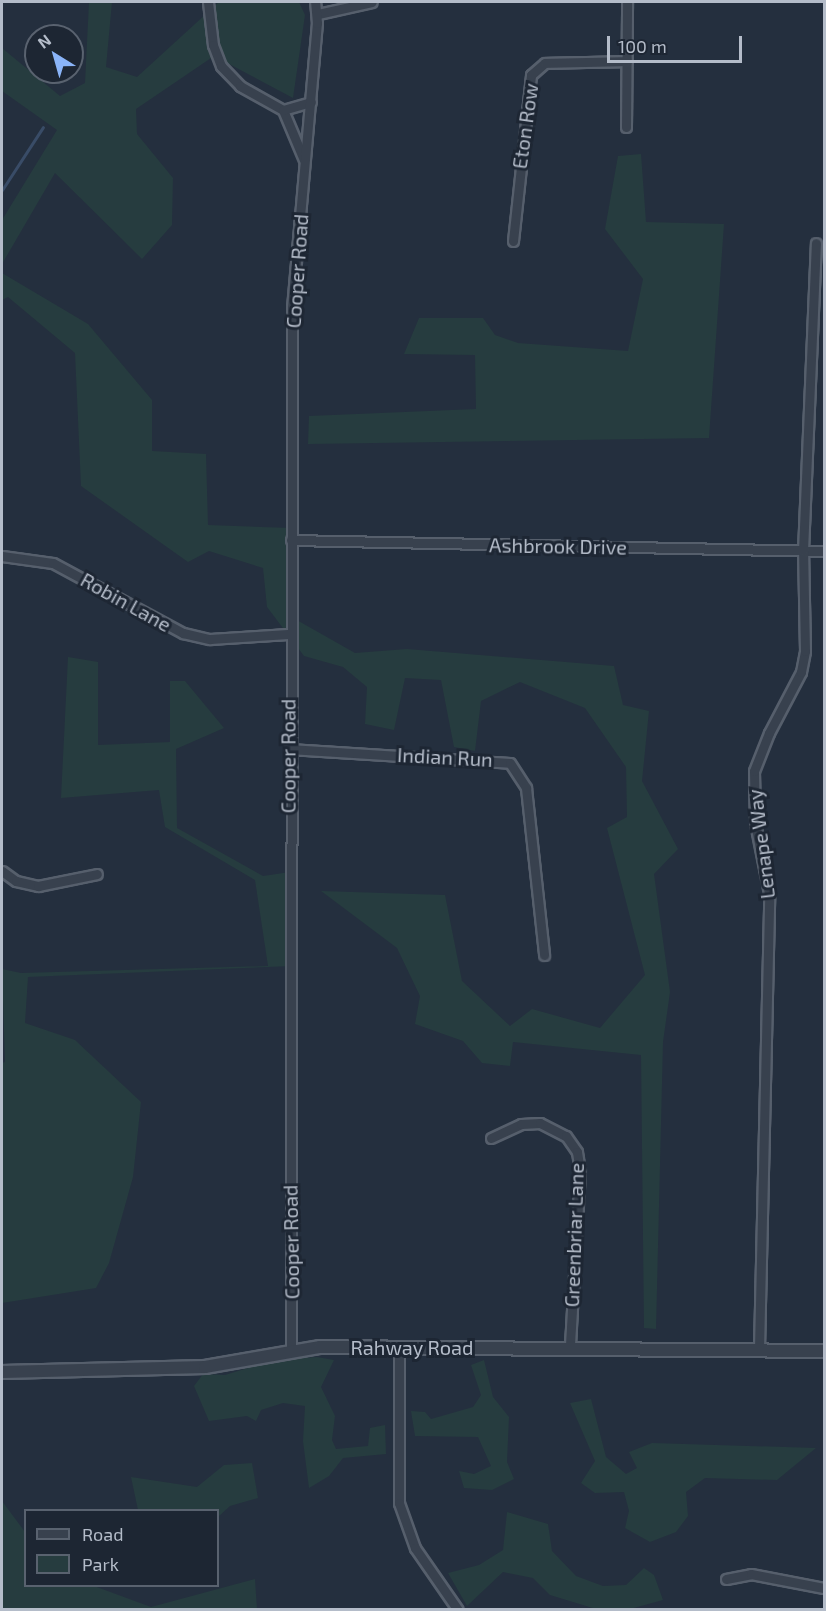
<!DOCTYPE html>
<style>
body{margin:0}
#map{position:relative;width:826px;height:1611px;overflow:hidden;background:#242f3e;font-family:"Exo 2",sans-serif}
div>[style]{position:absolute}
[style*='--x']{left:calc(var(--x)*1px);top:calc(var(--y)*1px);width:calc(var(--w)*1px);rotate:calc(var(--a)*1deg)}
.green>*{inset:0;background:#263c3f}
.stream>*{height:3px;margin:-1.5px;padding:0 1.5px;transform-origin:1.5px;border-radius:1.5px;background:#394c67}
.roads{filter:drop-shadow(2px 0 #565f6c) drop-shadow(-2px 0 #565f6c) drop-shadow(0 2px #565f6c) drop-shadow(0 -2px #565f6c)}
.minor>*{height:9px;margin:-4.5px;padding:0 4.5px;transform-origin:4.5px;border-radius:4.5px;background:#38414e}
.tertiary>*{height:12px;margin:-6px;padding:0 6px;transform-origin:6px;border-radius:6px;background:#38414e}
span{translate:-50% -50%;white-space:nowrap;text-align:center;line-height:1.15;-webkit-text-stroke:6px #1d2633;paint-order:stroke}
.street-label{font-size:20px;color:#b4bcc9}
.frame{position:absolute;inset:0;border:3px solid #b4bcc9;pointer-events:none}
.legend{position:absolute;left:24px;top:1509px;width:195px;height:78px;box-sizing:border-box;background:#1d2633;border:2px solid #59626f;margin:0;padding:8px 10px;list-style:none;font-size:18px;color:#b4bcc9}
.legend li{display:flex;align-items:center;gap:12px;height:30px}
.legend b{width:30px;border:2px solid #59626f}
.north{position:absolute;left:24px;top:24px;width:60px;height:60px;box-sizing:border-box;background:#1d2633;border:2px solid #59626f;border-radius:50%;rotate:323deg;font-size:16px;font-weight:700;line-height:24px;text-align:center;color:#b4bcc9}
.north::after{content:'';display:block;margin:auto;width:21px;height:27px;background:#8ab4f8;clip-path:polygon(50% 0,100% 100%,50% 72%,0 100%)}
.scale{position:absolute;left:607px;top:36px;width:135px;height:27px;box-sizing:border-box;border:3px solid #b4bcc9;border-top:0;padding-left:8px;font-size:18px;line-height:21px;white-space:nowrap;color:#b4bcc9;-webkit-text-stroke:4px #1d2633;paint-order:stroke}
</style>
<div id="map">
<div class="green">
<div style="clip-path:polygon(89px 2px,112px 2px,106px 67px,137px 77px,219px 2px,299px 2px,305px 15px,293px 98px,214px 56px,136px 109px,137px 134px,173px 178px,172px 225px,142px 259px,55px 173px,2px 264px,2px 220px,57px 130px,2px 91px,2px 48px,60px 96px,85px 83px)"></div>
<div style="clip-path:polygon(641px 154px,646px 222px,724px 224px,709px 438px,308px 444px,309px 416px,476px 409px,475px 355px,404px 354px,419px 318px,483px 318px,495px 335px,518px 343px,628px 351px,643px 279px,605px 229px,618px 156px)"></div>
<div style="clip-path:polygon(2px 273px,88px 324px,152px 400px,152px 451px,206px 454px,208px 525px,291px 528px,288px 615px,355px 653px,407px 649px,614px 666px,623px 705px,649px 711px,642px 781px,678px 849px,654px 874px,670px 992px,663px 1042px,656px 1329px,644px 1328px,641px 1055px,513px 1042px,510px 1066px,482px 1063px,463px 1041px,415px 1024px,420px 996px,397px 948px,321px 891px,445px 895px,462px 981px,510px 1026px,532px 1009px,600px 1028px,645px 975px,607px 828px,627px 817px,626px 767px,585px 708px,520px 682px,481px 701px,475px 751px,454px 747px,441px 680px,405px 678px,394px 730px,365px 724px,367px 687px,343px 667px,304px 656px,267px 607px,263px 568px,209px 551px,188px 562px,81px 486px,75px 353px,8px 297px,2px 300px)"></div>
<div style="clip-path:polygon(68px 657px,98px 662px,98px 745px,170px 742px,170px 681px,185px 681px,224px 728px,176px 749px,177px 828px,263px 876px,290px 872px,292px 966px,28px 977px,25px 1023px,75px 1040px,141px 1102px,133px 1177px,109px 1263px,96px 1288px,2px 1303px,2px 1063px,5px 1062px,2px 969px,21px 973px,268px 966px,255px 880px,165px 827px,159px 790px,61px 798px)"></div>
<div style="clip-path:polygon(317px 1357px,334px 1360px,321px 1387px,335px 1416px,332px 1440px,336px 1449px,368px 1446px,370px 1428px,385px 1425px,386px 1454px,343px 1458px,329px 1476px,309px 1488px,303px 1441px,305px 1406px,283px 1403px,261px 1410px,256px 1421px,247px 1416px,209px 1421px,194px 1386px,203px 1374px,225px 1375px,274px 1360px)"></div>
<div style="clip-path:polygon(484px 1360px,493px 1397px,509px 1417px,507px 1462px,514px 1479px,492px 1490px,464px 1488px,459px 1471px,474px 1474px,491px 1466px,478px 1437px,415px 1436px,411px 1411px,425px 1412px,431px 1419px,473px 1407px,481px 1395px,471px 1365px)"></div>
<div style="clip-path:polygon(591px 1399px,606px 1457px,626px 1474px,637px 1468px,629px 1452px,652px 1443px,816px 1448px,777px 1480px,705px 1478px,686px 1492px,688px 1516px,676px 1532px,650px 1542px,625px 1528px,629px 1511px,624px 1492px,595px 1493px,581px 1483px,595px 1461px,570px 1403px)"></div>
<div style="clip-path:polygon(252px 1463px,258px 1498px,230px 1506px,218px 1517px,218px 1510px,138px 1510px,131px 1477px,197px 1487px,224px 1465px)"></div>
<div style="clip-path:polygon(2px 1501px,25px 1532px,26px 1586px,94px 1586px,151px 1607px,255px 1579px,257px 1609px,2px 1609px)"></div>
<div style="clip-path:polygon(507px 1512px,548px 1524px,552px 1551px,576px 1576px,603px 1586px,626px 1585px,644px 1568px,654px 1575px,663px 1600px,630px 1609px,596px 1609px,550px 1595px,533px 1578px,503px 1572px,467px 1606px,448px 1573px,479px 1565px,503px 1550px)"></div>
</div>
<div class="stream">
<div style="--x:2;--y:190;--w:75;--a:-56.9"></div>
</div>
<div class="roads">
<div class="minor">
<div style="--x:208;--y:2;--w:43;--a:83.4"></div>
<div style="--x:213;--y:45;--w:22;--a:69"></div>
<div style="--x:221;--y:66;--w:28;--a:46"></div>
<div style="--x:240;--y:86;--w:49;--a:29.2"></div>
<div style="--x:283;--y:110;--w:54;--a:67.2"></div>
<div style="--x:318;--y:14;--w:55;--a:-12.5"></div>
<div style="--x:283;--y:110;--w:29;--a:-16"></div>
<div style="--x:626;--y:127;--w:125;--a:-89.5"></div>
<div style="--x:513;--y:241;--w:167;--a:-83.8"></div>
<div style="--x:531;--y:75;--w:18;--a:-41"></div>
<div style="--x:545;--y:63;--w:82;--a:-1.4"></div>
<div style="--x:291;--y:540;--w:533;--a:1.18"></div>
<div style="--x:2;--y:556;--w:51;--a:7.8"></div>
<div style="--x:53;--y:563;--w:148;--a:28.3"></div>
<div style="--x:183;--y:633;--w:28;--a:13"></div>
<div style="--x:210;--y:639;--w:78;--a:-3.7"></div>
<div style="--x:289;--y:749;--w:221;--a:3.6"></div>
<div style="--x:510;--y:763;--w:30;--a:57"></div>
<div style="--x:526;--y:788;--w:168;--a:83.8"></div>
<div style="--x:2;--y:871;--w:17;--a:36"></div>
<div style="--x:16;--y:881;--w:23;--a:13"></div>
<div style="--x:38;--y:886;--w:60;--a:-11.5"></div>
<div style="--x:491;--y:1138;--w:33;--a:-25"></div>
<div style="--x:521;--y:1124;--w:19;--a:-3"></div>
<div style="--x:540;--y:1123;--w:29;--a:27"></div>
<div style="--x:566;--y:1136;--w:19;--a:55"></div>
<div style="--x:577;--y:1152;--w:19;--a:81"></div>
<div style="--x:580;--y:1171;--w:175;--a:93.3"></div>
<div style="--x:399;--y:1347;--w:156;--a:90"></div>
<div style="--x:399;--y:1503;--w:48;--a:70.4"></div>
<div style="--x:415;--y:1548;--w:75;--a:55.3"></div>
<div style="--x:291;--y:1349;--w:1041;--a:-89.94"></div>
<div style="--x:292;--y:308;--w:286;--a:-85"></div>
<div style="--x:317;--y:23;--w:21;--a:-95"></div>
<div style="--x:759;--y:1349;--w:456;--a:-88.7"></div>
<div style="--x:769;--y:893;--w:71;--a:-101.3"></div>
<div style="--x:755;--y:823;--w:52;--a:-91.1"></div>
<div style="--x:754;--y:771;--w:41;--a:-68.5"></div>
<div style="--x:769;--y:733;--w:69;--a:-62.3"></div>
<div style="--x:801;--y:672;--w:21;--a:-79"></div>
<div style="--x:805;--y:651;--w:100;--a:-91.1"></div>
<div style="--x:803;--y:551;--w:308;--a:-87.6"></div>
<div style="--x:726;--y:1579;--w:25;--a:-11"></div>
<div style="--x:751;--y:1574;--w:74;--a:10.9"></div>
</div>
<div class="tertiary">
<div style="--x:2;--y:1372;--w:203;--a:-1.4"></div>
<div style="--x:205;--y:1367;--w:117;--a:-9.9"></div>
<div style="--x:320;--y:1347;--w:504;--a:0.45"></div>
</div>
</div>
<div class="street-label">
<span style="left:525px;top:126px;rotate:-82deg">Eton Row</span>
<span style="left:297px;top:271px;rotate:-86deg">Cooper Road</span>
<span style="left:558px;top:546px;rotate:1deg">Ashbrook Drive</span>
<span style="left:126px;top:602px;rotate:29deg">Robin Lane</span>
<span style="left:288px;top:756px;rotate:-90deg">Cooper Road</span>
<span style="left:445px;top:757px;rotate:3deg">Indian Run</span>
<span style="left:761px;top:844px;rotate:-97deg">Lenape Way</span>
<span style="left:574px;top:1235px;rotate:-88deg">Greenbriar Lane</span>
<span style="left:291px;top:1242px;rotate:-91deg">Cooper Road</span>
<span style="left:412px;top:1347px">Rahway Road</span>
</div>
<div class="frame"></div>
<ul class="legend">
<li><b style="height:8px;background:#38414e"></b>Road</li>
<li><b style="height:16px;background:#263c3f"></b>Park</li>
</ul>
<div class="north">N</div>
<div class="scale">100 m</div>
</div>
